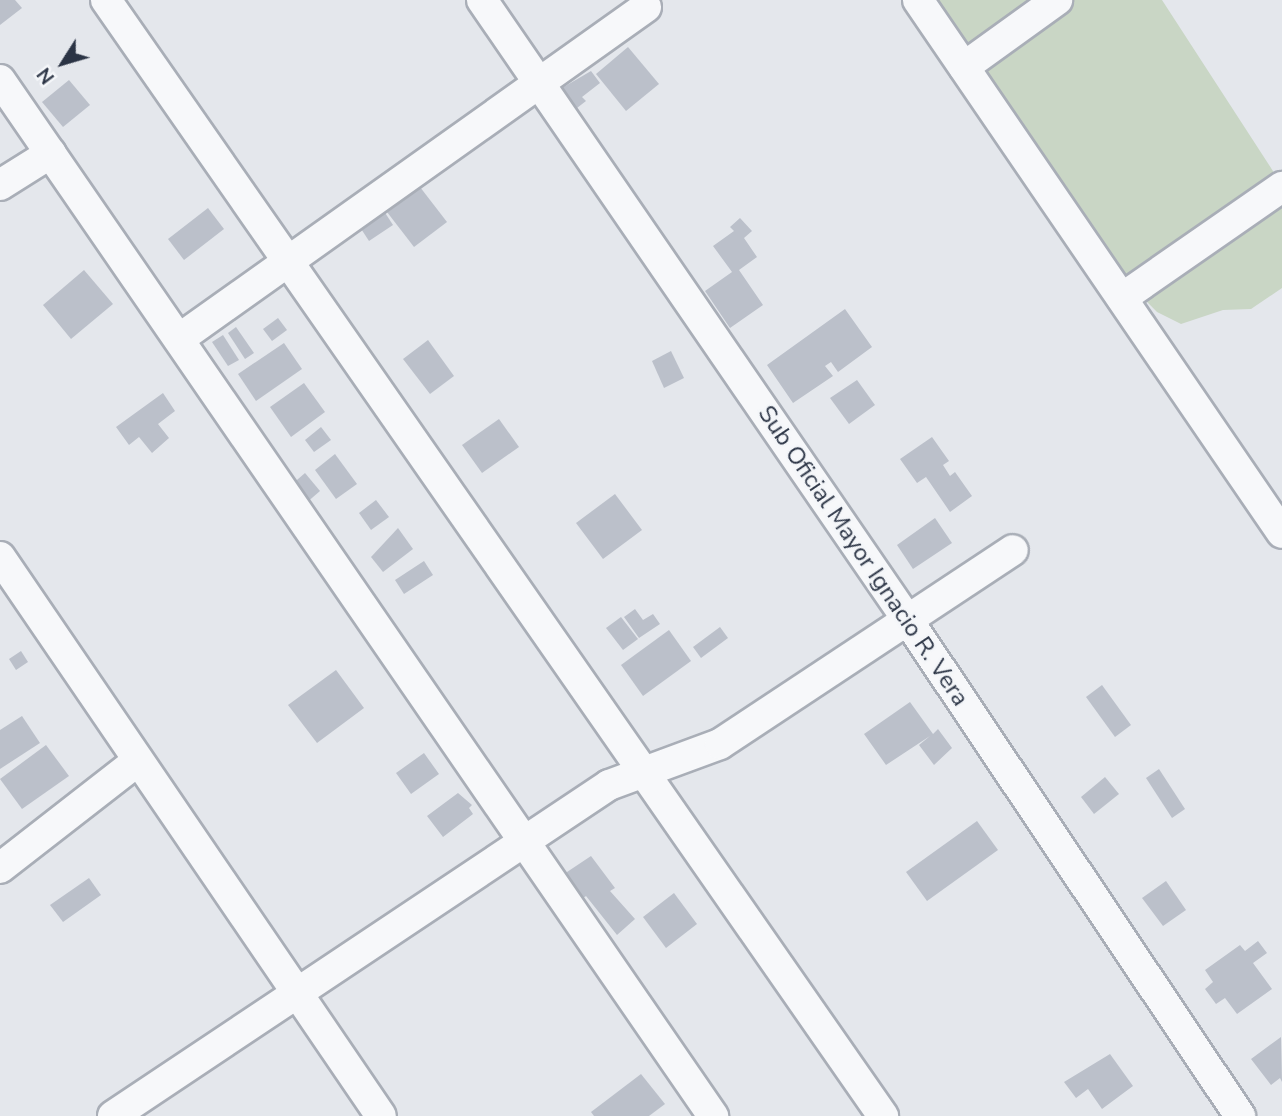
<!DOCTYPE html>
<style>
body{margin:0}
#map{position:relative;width:1282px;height:1116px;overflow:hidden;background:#e4e7ec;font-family:"Nunito Sans",sans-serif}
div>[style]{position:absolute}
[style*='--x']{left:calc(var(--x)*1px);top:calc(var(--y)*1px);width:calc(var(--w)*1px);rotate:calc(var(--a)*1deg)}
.green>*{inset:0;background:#c9d6c5}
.building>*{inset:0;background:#bbc0ca}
.roads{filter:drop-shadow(2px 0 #a9aeb7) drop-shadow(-2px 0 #a9aeb7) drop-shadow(0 2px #a9aeb7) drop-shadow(0 -2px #a9aeb7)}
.minor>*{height:30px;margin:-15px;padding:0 15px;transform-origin:15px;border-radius:15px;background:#f7f8fa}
span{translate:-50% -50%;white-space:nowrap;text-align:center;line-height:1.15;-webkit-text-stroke:5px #f4f6f9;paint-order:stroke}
.street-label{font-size:24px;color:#2b3445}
.north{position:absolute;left:28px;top:28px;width:70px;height:70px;-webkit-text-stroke:5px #f4f6f9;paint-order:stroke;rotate:233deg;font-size:19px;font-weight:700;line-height:28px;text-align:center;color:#2b3445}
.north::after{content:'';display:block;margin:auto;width:24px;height:32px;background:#2b3445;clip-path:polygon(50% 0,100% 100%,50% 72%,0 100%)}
</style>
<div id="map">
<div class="green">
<div style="clip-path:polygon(926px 0,1162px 0,1282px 185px,1282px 288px,1251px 309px,1223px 310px,1181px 324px,1157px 312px,1078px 232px)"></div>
</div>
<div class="building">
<div style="clip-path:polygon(0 0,15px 0,22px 8px,0 25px)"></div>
<div style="clip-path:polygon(628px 47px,659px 84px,626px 111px,596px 74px)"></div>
<div style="clip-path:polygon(591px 71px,600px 83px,582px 97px,586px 101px,577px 108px,562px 88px)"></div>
<div style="clip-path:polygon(69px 80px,90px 105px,63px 127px,42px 102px)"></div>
<div style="clip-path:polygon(420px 187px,447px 222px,414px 247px,387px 212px)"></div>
<div style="clip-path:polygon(380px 205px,393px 225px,369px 241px,356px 221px)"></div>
<div style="clip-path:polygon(208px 208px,224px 229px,184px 260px,168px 239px)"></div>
<div style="clip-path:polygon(740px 218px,752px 231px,744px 238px,757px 257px,739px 270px,763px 305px,730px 328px,705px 291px,732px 272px,713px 246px,734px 231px,730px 227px)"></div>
<div style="clip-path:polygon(84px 270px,113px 304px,71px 339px,43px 305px)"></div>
<div style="clip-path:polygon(845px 309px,872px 347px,838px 372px,831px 362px,825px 366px,833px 376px,793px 403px,767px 365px)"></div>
<div style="clip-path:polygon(278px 318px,287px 330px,272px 341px,263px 329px)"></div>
<div style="clip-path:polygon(236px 327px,254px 353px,245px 359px,228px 333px)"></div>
<div style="clip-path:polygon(223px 335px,239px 360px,228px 366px,212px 342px)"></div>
<div style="clip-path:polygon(428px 340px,454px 376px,430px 394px,403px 359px)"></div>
<div style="clip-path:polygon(284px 343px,302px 369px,256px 401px,238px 374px)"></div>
<div style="clip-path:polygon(671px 351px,684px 378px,664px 388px,652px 361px)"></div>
<div style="clip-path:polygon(857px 380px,875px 405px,849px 424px,830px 398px)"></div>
<div style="clip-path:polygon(304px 383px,325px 412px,291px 437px,270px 407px)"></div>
<div style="clip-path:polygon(163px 393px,175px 411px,158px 424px,169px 438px,152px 453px,139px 437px,129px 445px,116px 427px)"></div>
<div style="clip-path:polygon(499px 419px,519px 447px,482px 473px,462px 445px)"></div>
<div style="clip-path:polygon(321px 427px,331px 440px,314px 452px,305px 440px)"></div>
<div style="clip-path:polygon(932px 437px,949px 461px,943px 465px,950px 476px,955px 472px,972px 496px,950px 512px,926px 477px,917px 483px,900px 459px)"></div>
<div style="clip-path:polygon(335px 454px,357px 484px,336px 499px,315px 470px)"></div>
<div style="clip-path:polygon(305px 473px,320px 491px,305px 504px,290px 486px)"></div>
<div style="clip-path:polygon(615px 494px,642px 530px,603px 559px,576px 523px)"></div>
<div style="clip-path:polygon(376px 500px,389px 517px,371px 530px,359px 513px)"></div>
<div style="clip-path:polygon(935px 518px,952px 543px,913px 569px,897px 545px)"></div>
<div style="clip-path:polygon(398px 528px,413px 549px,383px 572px,371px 557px)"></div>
<div style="clip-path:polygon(424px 561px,433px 575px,404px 594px,395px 580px)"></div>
<div style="clip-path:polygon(635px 609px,643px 620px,653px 614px,660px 624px,639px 638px,624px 617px)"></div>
<div style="clip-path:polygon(621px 617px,638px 639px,623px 650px,606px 628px)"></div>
<div style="clip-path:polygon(720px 627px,728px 638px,701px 658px,693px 647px)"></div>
<div style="clip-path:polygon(669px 630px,691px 661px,643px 696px,621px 665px)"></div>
<div style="clip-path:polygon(21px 651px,28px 662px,16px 670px,9px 659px)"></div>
<div style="clip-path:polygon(336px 670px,364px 708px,317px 743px,288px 705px)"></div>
<div style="clip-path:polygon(1102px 685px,1131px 725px,1115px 737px,1086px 697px)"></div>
<div style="clip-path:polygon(910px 702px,933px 734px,938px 729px,952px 748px,934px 765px,919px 745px,930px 736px,886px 765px,864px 734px)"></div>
<div style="clip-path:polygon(22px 716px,40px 743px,0 769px,0 730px)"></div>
<div style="clip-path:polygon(46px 745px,69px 776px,22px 809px,0 779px)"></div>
<div style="clip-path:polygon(424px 753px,439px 774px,411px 794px,396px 773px)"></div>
<div style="clip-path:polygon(1159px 769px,1185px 809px,1172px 818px,1146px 778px)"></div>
<div style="clip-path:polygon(1105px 777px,1119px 794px,1094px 814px,1081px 797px)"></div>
<div style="clip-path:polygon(458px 793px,472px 805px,469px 808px,473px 814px,443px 837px,427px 816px)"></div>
<div style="clip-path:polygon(977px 821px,998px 850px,927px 901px,906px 872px)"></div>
<div style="clip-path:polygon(591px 856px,615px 888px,610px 891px,635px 919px,617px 935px,586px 896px,578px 902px,561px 876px)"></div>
<div style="clip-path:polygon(89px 878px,101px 895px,63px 922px,50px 905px)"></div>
<div style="clip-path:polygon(1166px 881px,1186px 910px,1163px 926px,1142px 898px)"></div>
<div style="clip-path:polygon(674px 893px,697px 924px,666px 948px,643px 917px)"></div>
<div style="clip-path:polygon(1258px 941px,1267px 953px,1253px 963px,1272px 989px,1237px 1014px,1225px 998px,1216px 1004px,1205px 989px,1213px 982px,1205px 970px,1240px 945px,1245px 951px)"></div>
<div style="clip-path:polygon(1281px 1037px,1282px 1082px,1280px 1078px,1271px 1085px,1251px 1059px)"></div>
<div style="clip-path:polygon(1110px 1054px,1133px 1086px,1102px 1109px,1088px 1089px,1076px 1098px,1064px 1082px)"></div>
<div style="clip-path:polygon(641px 1074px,665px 1104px,649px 1116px,594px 1116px,591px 1112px)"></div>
</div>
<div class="roads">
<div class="minor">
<div style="--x:106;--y:0;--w:1360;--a:55.15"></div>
<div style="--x:482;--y:0;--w:754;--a:55.53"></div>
<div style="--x:909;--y:622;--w:595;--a:56.18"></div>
<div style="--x:918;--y:0;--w:645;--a:55.67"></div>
<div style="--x:964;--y:67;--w:115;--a:-35.8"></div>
<div style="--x:0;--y:80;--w:1258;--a:55.46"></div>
<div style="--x:0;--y:185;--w:60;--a:-32.1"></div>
<div style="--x:1122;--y:298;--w:195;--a:-34.8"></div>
<div style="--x:179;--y:339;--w:573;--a:-35.41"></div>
<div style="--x:0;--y:557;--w:676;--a:55.72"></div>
<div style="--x:0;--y:868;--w:172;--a:-37.9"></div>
<div style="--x:113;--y:1116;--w:596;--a:-33.72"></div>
<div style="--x:609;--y:785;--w:118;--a:-20.3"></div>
<div style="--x:720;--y:744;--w:351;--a:-33.5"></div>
</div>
</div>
<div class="street-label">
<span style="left:863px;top:556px;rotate:56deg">Sub Oficial Mayor Ignacio R. Vera</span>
</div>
<div class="north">N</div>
</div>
